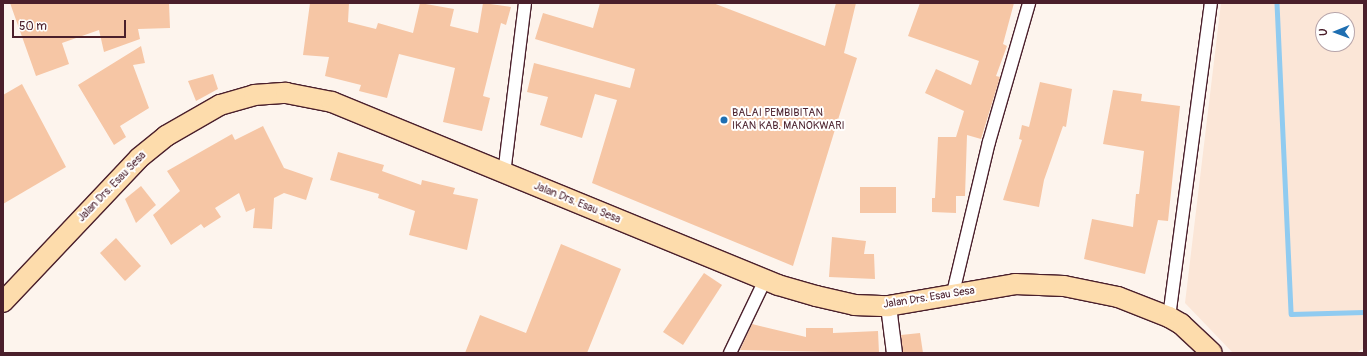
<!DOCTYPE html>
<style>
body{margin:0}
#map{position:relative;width:1367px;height:356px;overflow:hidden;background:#fdf4ed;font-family:Pangolin,sans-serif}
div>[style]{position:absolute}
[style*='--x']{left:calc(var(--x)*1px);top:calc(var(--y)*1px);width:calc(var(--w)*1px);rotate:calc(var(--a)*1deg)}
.built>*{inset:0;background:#fbe6d7}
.stream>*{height:4.5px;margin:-2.25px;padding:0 2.25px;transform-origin:2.25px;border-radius:2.25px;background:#90cbf0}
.building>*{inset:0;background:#f6c6a5}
.roads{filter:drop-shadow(1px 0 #4a1f2b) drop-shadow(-1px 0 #4a1f2b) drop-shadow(0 1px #4a1f2b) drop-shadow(0 -1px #4a1f2b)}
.minor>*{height:12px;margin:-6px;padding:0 6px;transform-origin:6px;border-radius:6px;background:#fff}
.tertiary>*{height:15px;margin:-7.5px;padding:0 7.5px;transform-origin:7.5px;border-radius:7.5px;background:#fff}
.trunk>*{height:20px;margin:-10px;padding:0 10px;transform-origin:10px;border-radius:10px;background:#fddcac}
.dots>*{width:11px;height:11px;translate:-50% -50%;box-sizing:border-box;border:2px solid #fff;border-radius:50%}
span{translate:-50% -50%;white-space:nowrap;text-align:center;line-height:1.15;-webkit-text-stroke:4px #fff;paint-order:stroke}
.poi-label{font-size:11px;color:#4a1f2b}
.left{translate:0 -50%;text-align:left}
.street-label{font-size:11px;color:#4a1f2b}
.frame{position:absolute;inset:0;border:4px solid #4a1f2b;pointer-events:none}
.north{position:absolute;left:1315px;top:12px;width:40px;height:40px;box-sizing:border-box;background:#fff;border:1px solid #b7a5aa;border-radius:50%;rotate:269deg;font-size:11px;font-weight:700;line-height:16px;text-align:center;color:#4a1f2b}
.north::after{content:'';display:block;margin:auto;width:14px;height:18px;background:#1f6fb2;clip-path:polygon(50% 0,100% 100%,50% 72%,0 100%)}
.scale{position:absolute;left:12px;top:20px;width:114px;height:18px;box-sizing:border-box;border:2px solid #4a1f2b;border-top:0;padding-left:5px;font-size:12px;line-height:14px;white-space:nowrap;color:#4a1f2b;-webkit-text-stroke:3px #fff;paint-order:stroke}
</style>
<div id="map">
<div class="built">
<div style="clip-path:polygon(evenodd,1221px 3px,1364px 3px,1364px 348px,1356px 353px,1233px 353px,1185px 303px,1221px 3px,1323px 20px,1347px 20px,1347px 44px,1323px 44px,1323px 20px)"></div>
</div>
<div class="stream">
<div style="--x:1277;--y:3;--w:311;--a:87.4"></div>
<div style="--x:1291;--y:314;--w:73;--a:-1.6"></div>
</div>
<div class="building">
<div style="clip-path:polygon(10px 3px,169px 3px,170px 28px,138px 29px,140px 39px,104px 52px,99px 30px,62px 43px,69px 64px,36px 76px)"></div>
<div style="clip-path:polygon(310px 3px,349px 3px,348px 22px,376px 29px,378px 23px,413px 33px,420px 3px,454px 9px,450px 26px,478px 33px,483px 3px,511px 7px,506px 25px,501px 23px,483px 96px,490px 98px,482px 131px,443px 122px,455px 68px,399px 54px,387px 98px,359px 91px,361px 85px,325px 76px,329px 57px,303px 55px)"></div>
<div style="clip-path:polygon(600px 3px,713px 3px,825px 46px,836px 3px,856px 3px,844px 53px,857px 58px,793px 266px,592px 183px,617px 100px,595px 94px,582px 138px,540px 125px,548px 97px,527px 92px,534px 63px,630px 88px,635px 69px,535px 39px,543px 13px,593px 28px)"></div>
<div style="clip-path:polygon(920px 3px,1014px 3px,1003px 44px,1007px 46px,996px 76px,1000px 77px,981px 139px,967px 135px,965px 196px,956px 196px,956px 213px,932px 212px,932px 198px,935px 198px,938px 137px,956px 137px,964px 111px,925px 93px,936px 69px,971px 85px,979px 61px,908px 36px)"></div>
<div style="clip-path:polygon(141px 46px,145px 63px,133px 65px,149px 108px,120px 126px,126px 137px,114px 145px,78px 85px)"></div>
<div style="clip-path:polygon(213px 74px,218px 89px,196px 101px,188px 81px)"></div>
<div style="clip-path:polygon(1040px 82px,1072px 89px,1066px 127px,1063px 126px,1044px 180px,1039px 207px,1003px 200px,1022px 140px,1019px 139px,1022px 125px,1029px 127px)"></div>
<div style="clip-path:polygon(22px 84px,66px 167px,3px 204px,3px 95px)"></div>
<div style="clip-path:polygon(1113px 90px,1142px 94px,1141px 101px,1180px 106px,1168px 221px,1158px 220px,1145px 274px,1084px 259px,1092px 219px,1133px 227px,1136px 194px,1139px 194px,1144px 151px,1103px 144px)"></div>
<div style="clip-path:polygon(263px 126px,284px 168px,313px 178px,306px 200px,284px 193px,274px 198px,272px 229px,253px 228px,255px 208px,246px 212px,239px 193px,215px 208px,221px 217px,204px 228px,201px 224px,171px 245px,153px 215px,180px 191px,167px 171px,232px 134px,235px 140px)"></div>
<div style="clip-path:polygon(338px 152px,384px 165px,382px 171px,421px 185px,422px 180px,455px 188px,453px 194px,478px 199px,467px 250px,409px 235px,415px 211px,378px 198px,379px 194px,330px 180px)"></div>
<div style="clip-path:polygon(141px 186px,156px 205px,136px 223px,125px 199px)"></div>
<div style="clip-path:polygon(860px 187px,896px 187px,896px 213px,860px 213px)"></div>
<div style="clip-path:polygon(832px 237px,866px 241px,864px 254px,874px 254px,875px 279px,829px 277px)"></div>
<div style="clip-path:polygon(116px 238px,141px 266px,125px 281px,100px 253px)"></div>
<div style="clip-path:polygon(561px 244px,621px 269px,587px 353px,465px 353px,480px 315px,526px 333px)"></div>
<div style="clip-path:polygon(704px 273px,722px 285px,683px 345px,663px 332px)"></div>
<div style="clip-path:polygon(752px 324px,806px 337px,806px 328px,833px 328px,833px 333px,878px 331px,879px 353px,740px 350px)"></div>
<div style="clip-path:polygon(920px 333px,923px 353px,903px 353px,901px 335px)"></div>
</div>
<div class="roads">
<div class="minor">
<div style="--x:504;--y:174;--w:172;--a:-83"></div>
<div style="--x:952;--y:297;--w:159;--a:-76.6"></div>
<div style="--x:989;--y:142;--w:145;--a:-73.9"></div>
<div style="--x:1169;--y:317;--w:317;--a:-82.4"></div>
<div style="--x:730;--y:353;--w:81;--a:-64.4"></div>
</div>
<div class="tertiary">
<div style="--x:888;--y:306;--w:47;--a:82.7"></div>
</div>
<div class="trunk">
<div style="--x:3;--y:302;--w:198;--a:-46.6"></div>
<div style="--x:139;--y:158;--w:35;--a:-39"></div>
<div style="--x:166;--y:136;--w:62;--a:-29.9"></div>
<div style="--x:220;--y:105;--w:35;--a:-16"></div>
<div style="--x:254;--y:95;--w:32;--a:-4"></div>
<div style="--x:286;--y:93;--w:47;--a:11.1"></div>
<div style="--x:332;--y:102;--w:482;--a:22.3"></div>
<div style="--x:778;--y:285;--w:40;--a:16"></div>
<div style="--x:816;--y:296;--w:39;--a:13"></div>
<div style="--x:854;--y:305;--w:34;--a:2"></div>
<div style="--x:888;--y:306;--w:129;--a:-9.8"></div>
<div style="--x:1015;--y:284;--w:49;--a:2.3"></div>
<div style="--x:1064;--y:286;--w:55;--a:11.5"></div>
<div style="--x:1118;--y:297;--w:55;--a:21.4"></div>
<div style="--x:1169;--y:317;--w:14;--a:30"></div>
<div style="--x:1181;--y:324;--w:42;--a:43.1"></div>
</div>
</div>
<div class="dots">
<div style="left:724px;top:120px;background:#1f6fb2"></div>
</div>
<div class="poi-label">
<span class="left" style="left:732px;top:120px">BALAI PEMBIBITAN<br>IKAN KAB. MANOKWARI</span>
</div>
<div class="street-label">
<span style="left:112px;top:187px;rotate:-46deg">Jalan Drs. Esau Sesa</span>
<span style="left:577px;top:203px;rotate:22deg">Jalan Drs. Esau Sesa</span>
<span style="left:929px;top:298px;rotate:-9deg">Jalan Drs. Esau Sesa</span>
</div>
<div class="frame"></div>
<div class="north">U</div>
<div class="scale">50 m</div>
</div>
